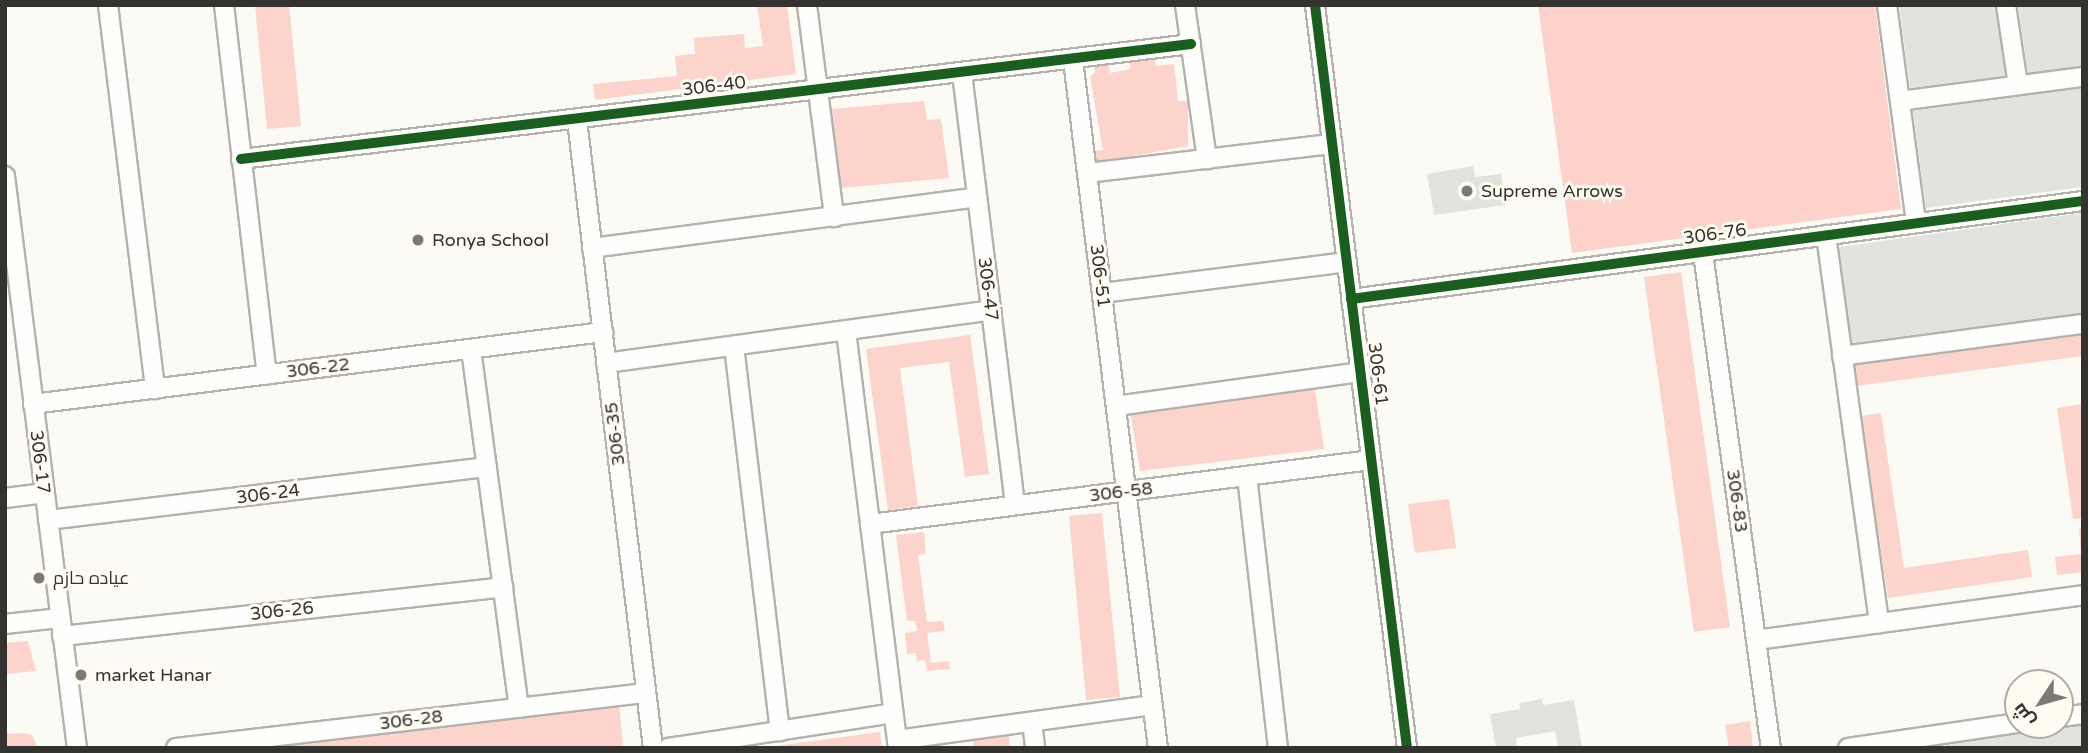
<!DOCTYPE html>
<meta charset="utf-8">
<style>
body{margin:0}
#map{position:relative;width:2088px;height:753px;overflow:hidden;background:#fbfaf4;font-family:"Varela Round",Cairo,sans-serif}
div>[style]{position:absolute}
[style*='--x']{left:calc(var(--x)*1px);top:calc(var(--y)*1px);width:calc(var(--w)*1px);rotate:calc(var(--a)*1deg)}
.green>*{inset:0;background:#fcd4cc}
.forest>*{inset:0;background:#fcd2ca}
.building>*{inset:0;background:#e2e3de}
.roads{filter:drop-shadow(2px 0 #b3b2ae) drop-shadow(-2px 0 #b3b2ae) drop-shadow(0 2px #b3b2ae) drop-shadow(0 -2px #b3b2ae)}
.minor>*{height:18px;margin:-9px;padding:0 9px;transform-origin:9px;border-radius:9px;background:#fefefd}
.cycleway>*{height:10px;margin:-5px;padding:0 5px;transform-origin:5px;border-radius:5px;background:#1b5e20}
.dots>*{width:19px;height:19px;translate:-50% -50%;box-sizing:border-box;border:4px solid #fefbf1;border-radius:50%}
span{translate:-50% -50%;white-space:nowrap;text-align:center;line-height:1.15;-webkit-text-stroke:6px #fefbf1;paint-order:stroke}
.street-label{font-size:18px;color:#34332f}
.poi-label{font-size:18px;color:#34332f}
.left{translate:0 -50%;text-align:left}
.frame{position:absolute;inset:0;border:7px solid #34332f;pointer-events:none}
.north{position:absolute;left:2004px;top:669px;width:70px;height:70px;box-sizing:border-box;background:#fefbf1;border:2px solid #adaba3;border-radius:50%;rotate:234deg;font-size:19px;font-weight:700;line-height:28px;text-align:center;color:#34332f}
.north::after{content:'';display:block;margin:auto;width:24px;height:32px;background:#7a7974;clip-path:polygon(50% 0,100% 100%,50% 72%,0 100%)}
</style>
<div id="map">
<div class="green">
<div style="clip-path:polygon(255px 5px,289px 5px,301px 126px,267px 129px)"></div>
<div style="clip-path:polygon(757px 5px,787px 5px,796px 74px,595px 100px,593px 84px,677px 76px,675px 56px,695px 54px,694px 38px,744px 34px,745px 48px,763px 46px)"></div>
<div style="clip-path:polygon(1154px 58px,1156px 66px,1174px 64px,1178px 101px,1188px 101px,1188px 146px,1094px 163px,1092px 151px,1103px 150px,1090px 77px,1095px 72px,1093px 62px,1108px 61px,1110px 73px,1131px 69px,1129px 62px)"></div>
<div style="clip-path:polygon(924px 101px,927px 120px,941px 119px,949px 178px,840px 188px,832px 109px)"></div>
<div style="clip-path:polygon(1681px 272px,1730px 627px,1694px 632px,1644px 277px)"></div>
<div style="clip-path:polygon(2082px 333px,2083px 356px,1856px 386px,1853px 364px)"></div>
<div style="clip-path:polygon(970px 335px,989px 474px,965px 477px,949px 362px,900px 368px,918px 506px,888px 510px,866px 349px)"></div>
<div style="clip-path:polygon(1315px 389px,1324px 449px,1140px 471px,1130px 410px)"></div>
<div style="clip-path:polygon(2083px 404px,2083px 518px,2073px 519px,2057px 408px)"></div>
<div style="clip-path:polygon(1881px 413px,1904px 568px,2028px 550px,2032px 577px,1888px 598px,1861px 416px)"></div>
<div style="clip-path:polygon(1449px 499px,1456px 548px,1415px 553px,1408px 504px)"></div>
<div style="clip-path:polygon(1102px 513px,1120px 697px,1086px 700px,1069px 516px)"></div>
<div style="clip-path:polygon(2083px 527px,2083px 572px,2057px 575px,2055px 557px,2081px 554px,2079px 528px)"></div>
<div style="clip-path:polygon(924px 532px,926px 554px,918px 555px,927px 622px,943px 621px,945px 631px,927px 633px,931px 663px,949px 661px,950px 669px,927px 671px,925px 660px,917px 661px,916px 653px,907px 654px,905px 633px,917px 631px,915px 621px,907px 621px,896px 535px)"></div>
<div style="clip-path:polygon(28px 641px,36px 671px,5px 674px,5px 643px)"></div>
<div style="clip-path:polygon(619px 703px,623px 748px,255px 748px)"></div>
<div style="clip-path:polygon(1750px 721px,1753px 748px,1729px 748px,1725px 725px)"></div>
<div style="clip-path:polygon(880px 732px,882px 748px,760px 748px)"></div>
<div style="clip-path:polygon(22px 733px,32px 735px,38px 748px,5px 748px,5px 734px)"></div>
<div style="clip-path:polygon(1009px 736px,1010px 748px,974px 748px,973px 741px)"></div>
</div>
<div class="forest">
<div style="clip-path:polygon(1538px 5px,1875px 5px,1901px 209px,1572px 253px)"></div>
</div>
<div class="building">
<div style="clip-path:polygon(1899px 5px,1995px 5px,2005px 76px,1910px 88px)"></div>
<div style="clip-path:polygon(2018px 5px,2083px 5px,2083px 66px,2028px 73px)"></div>
<div style="clip-path:polygon(2083px 88px,2083px 187px,1926px 208px,1913px 111px)"></div>
<div style="clip-path:polygon(1473px 166px,1475px 177px,1501px 174px,1505px 205px,1434px 215px,1427px 174px)"></div>
<div style="clip-path:polygon(2083px 213px,2083px 313px,1852px 343px,1839px 247px)"></div>
<div style="clip-path:polygon(1542px 699px,1543px 705px,1574px 700px,1582px 748px,1558px 748px,1555px 731px,1516px 738px,1517px 748px,1496px 748px,1490px 714px,1520px 709px,1519px 703px)"></div>
<div style="clip-path:polygon(2048px 725px,2083px 725px,2083px 748px,1934px 748px)"></div>
</div>
<div class="roads">
<div class="minor">
<div style="--x:108;--y:5;--w:387;--a:83"></div>
<div style="--x:224;--y:5;--w:372;--a:83.4"></div>
<div style="--x:807;--y:5;--w:214;--a:82.7"></div>
<div style="--x:1185;--y:5;--w:156;--a:81.9"></div>
<div style="--x:1315;--y:5;--w:749;--a:82.94"></div>
<div style="--x:1887;--y:5;--w:220;--a:82.4"></div>
<div style="--x:2006;--y:5;--w:81;--a:81.5"></div>
<div style="--x:1073;--y:60;--w:693;--a:82.96"></div>
<div style="--x:962;--y:73;--w:435;--a:83"></div>
<div style="--x:1900;--y:101;--w:185;--a:-7.5"></div>
<div style="--x:577;--y:120;--w:633;--a:83.1"></div>
<div style="--x:241;--y:159;--w:957;--a:-6.9"></div>
<div style="--x:1087;--y:173;--w:247;--a:-6.8"></div>
<div style="--x:5;--y:176;--w:577;--a:82.83"></div>
<div style="--x:1826;--y:235;--w:392;--a:82.2"></div>
<div style="--x:592;--y:248;--w:388;--a:-7.5"></div>
<div style="--x:1703;--y:253;--w:500;--a:82.2"></div>
<div style="--x:1102;--y:293;--w:246;--a:-7.2"></div>
<div style="--x:1351;--y:299;--w:739;--a:-7.63"></div>
<div style="--x:846;--y:331;--w:420;--a:82.9"></div>
<div style="--x:734;--y:346;--w:388;--a:83.2"></div>
<div style="--x:471;--y:349;--w:362;--a:82.4"></div>
<div style="--x:1842;--y:356;--w:243;--a:-7.6"></div>
<div style="--x:606;--y:363;--w:389;--a:-7.8"></div>
<div style="--x:33;--y:404;--w:575;--a:-7.2"></div>
<div style="--x:1116;--y:406;--w:246;--a:-7.9"></div>
<div style="--x:1247;--y:476;--w:274;--a:83.5"></div>
<div style="--x:5;--y:498;--w:39;--a:-7"></div>
<div style="--x:48;--y:520;--w:442;--a:-6.9"></div>
<div style="--x:870;--y:524;--w:505;--a:-7.28"></div>
<div style="--x:5;--y:624;--w:54;--a:-6.3"></div>
<div style="--x:62;--y:636;--w:444;--a:-6.3"></div>
<div style="--x:1756;--y:640;--w:330;--a:-7.8"></div>
<div style="--x:2060;--y:717;--w:23;--a:-7"></div>
<div style="--x:1032;--y:722;--w:26;--a:83"></div>
<div style="--x:897;--y:740;--w:258;--a:-7.8"></div>
<div style="--x:176;--y:748;--w:473;--a:-6.7"></div>
<div style="--x:668;--y:748;--w:228;--a:-8.8"></div>
<div style="--x:1848;--y:748;--w:172;--a:-8.4"></div>
</div>
</div>
<div class="cycleway">
<div style="--x:1315;--y:5;--w:749;--a:82.94"></div>
<div style="--x:241;--y:159;--w:957;--a:-6.9"></div>
<div style="--x:1351;--y:299;--w:739;--a:-7.63"></div>
</div>
<div class="dots">
<div style="left:1467px;top:191px;background:#7a7974"></div>
<div style="left:418px;top:240px;background:#7a7974"></div>
<div style="left:39px;top:578px;background:#7a7974"></div>
<div style="left:81px;top:675px;background:#7a7974"></div>
</div>
<div class="street-label">
<span style="left:714px;top:86px;rotate:-7deg">306-40</span>
<span style="left:1715px;top:234px;rotate:-8deg">306-76</span>
<span style="left:1100px;top:276px;rotate:83deg">306-51</span>
<span style="left:988px;top:289px;rotate:83deg">306-47</span>
<span style="left:318px;top:368px;rotate:-7deg">306-22</span>
<span style="left:1378px;top:374px;rotate:83deg">306-61</span>
<span style="left:615px;top:434px;rotate:-97deg">306-35</span>
<span style="left:40px;top:462px;rotate:83deg">306-17</span>
<span style="left:1121px;top:492px;rotate:-7deg">306-58</span>
<span style="left:268px;top:494px;rotate:-7deg">306-24</span>
<span style="left:1737px;top:501px;rotate:82deg">306-83</span>
<span style="left:282px;top:611px;rotate:-6deg">306-26</span>
<span style="left:411px;top:720px;rotate:-7deg">306-28</span>
</div>
<div class="poi-label">
<span class="left" style="left:1481px;top:191px">Supreme Arrows</span>
<span class="left" style="left:432px;top:240px">Ronya School</span>
<span class="left" style="left:53px;top:578px">عياده حازم</span>
<span class="left" style="left:95px;top:675px">market Hanar</span>
</div>
<div class="frame"></div>
<div class="north">ش</div>
</div>
